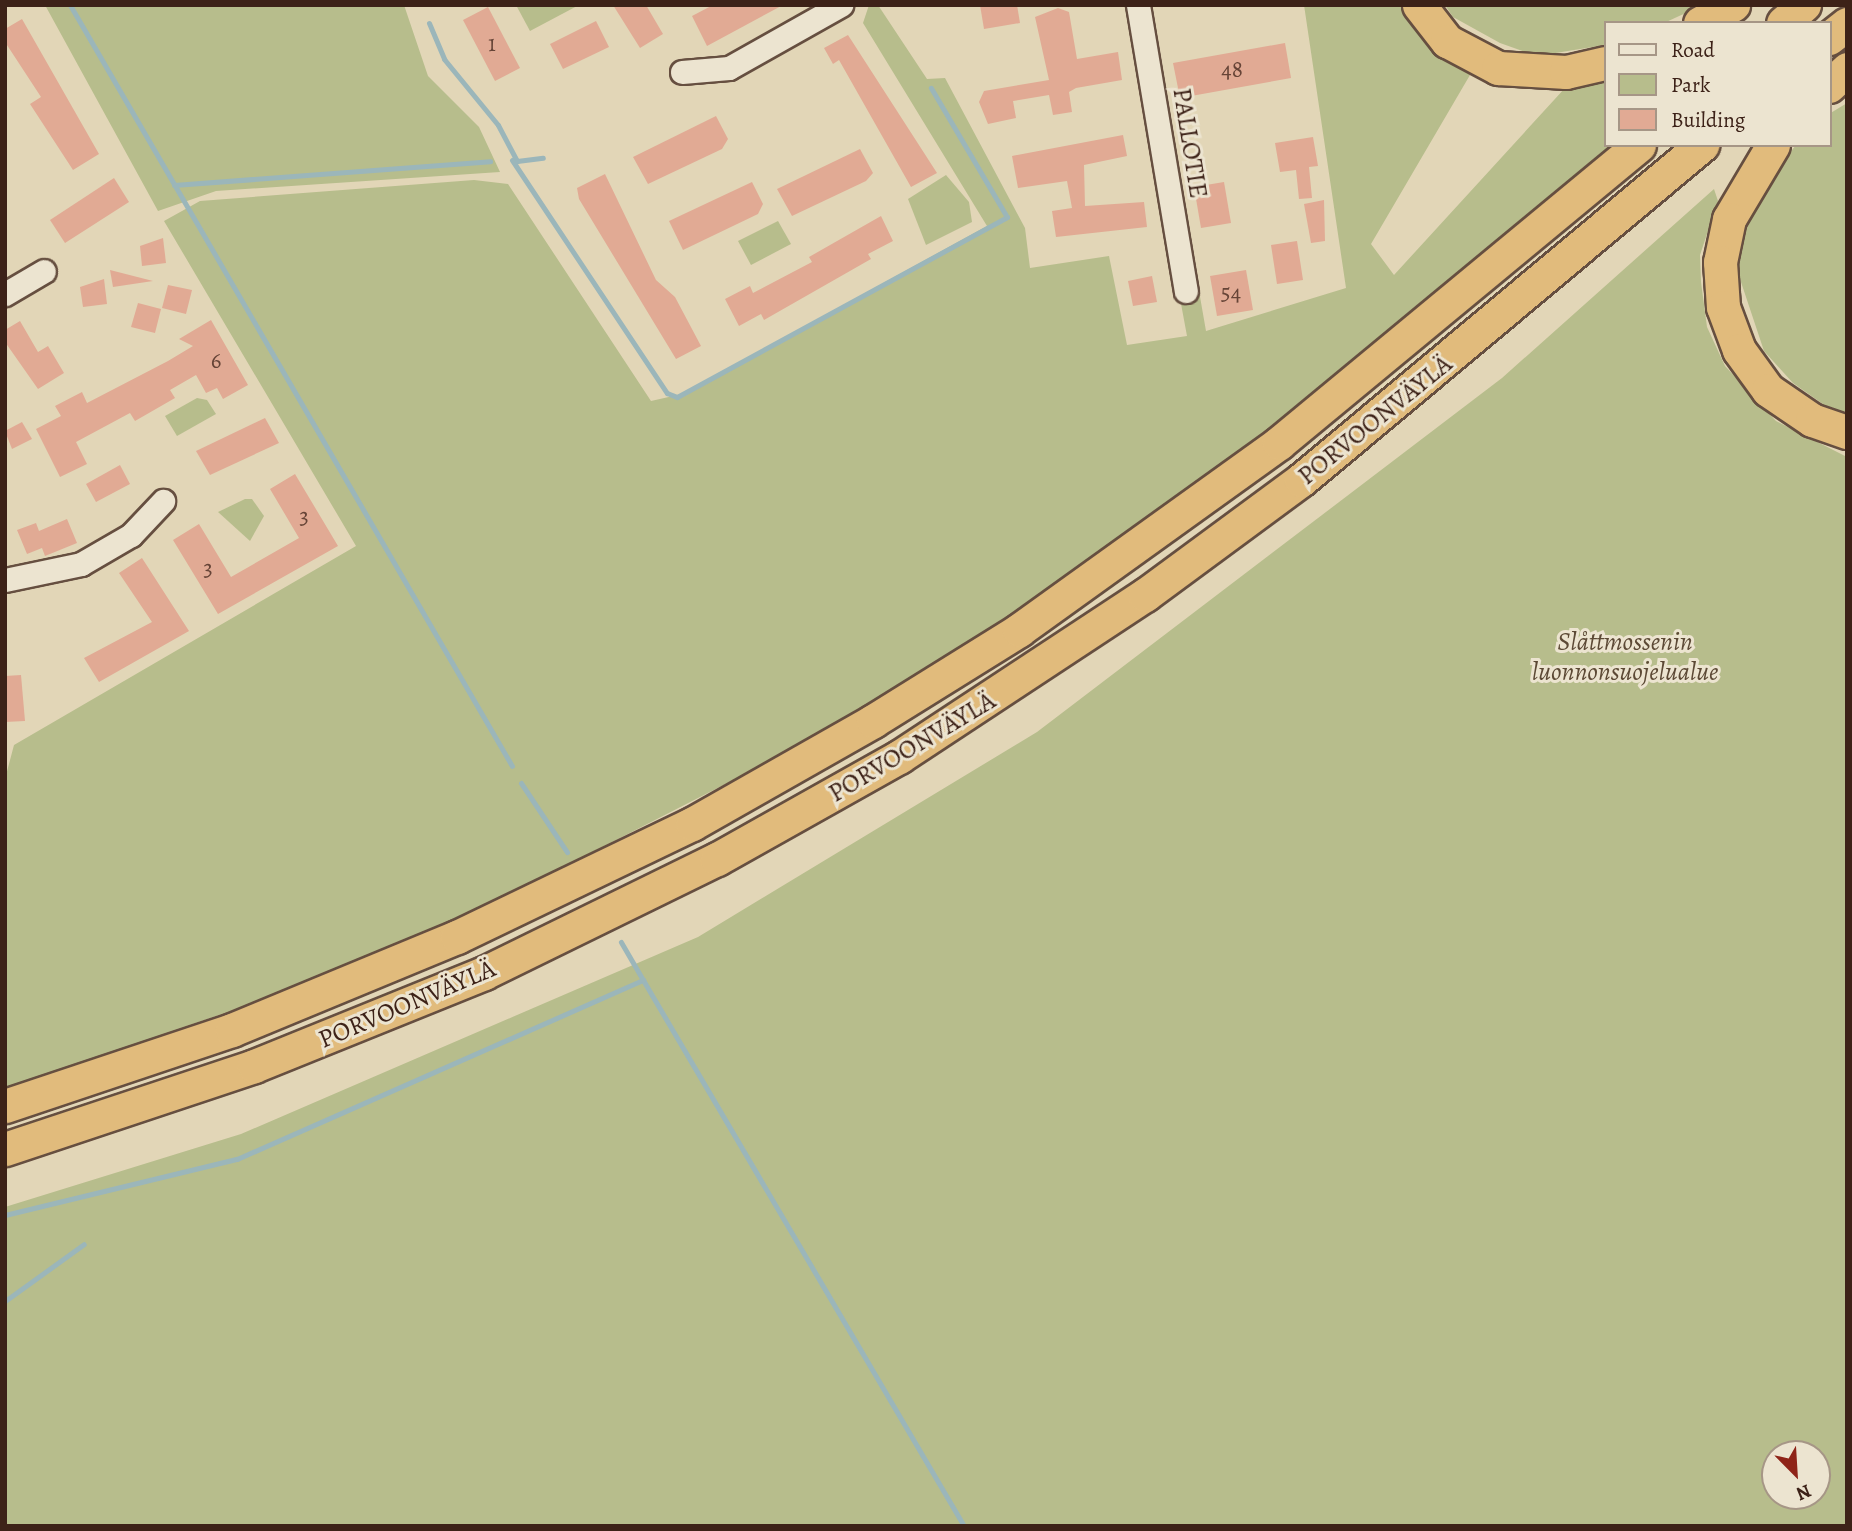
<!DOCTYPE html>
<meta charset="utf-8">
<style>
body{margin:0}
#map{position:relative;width:1852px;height:1531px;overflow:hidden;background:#e2d6b7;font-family:Alegreya,serif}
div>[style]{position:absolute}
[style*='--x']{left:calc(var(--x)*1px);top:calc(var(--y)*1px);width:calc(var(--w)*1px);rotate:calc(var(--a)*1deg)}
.green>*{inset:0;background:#b7bd8c}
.stream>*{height:5px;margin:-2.5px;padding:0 2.5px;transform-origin:2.5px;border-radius:2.5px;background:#9bb6ba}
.building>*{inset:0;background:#e1aa94}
.roads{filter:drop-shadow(2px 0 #664f40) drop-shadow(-2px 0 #664f40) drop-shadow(0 2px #664f40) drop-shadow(0 -2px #664f40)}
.minor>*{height:23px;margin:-11.5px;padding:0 11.5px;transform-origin:11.5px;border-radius:11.5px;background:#ece4d0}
.highway>*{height:33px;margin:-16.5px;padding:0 16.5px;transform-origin:16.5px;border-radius:16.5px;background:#e1bb7c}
span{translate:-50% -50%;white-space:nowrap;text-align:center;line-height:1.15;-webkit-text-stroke:6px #ece4d0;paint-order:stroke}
.number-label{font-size:23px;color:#664437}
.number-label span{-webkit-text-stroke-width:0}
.street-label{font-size:26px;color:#3d2218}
.park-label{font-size:26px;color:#5c4935;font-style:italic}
.frame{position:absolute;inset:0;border:7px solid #3d2218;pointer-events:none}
.legend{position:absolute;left:1604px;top:21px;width:228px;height:126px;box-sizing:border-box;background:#ece4d0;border:2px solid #a69686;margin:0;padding:9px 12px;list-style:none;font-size:21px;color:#3d2218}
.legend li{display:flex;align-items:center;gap:14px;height:35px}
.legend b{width:35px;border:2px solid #a69686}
.north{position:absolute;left:1761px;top:1440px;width:70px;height:70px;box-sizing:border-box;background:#ece4d0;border:2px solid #a69686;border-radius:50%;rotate:156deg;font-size:19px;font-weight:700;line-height:28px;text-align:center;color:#3d2218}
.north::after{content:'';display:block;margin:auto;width:24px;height:32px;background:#8f2418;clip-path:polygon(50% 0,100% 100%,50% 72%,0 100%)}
</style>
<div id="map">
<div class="green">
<div style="clip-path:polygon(45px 5px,404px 5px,428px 76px,479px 127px,500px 172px,216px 191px,158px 211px)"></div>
<div style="clip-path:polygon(516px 5px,579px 5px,530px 31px)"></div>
<div style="clip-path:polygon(869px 5px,878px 5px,927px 79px,945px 78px,1025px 228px,1030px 268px,1109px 256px,1127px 345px,1187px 336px,1179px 293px,1199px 291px,1206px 331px,1346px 288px,1304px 5px,1412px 5px,1470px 75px,1371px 244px,1394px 275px,1576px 76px,1605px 69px,1605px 145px,1614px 145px,1281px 421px,1097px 558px,936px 665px,792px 750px,475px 912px,281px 994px,5px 1088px,5px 779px,14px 745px,356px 546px,164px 221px,200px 201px,474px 180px,508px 184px,651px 401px,682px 394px,987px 226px,863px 23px)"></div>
<div style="clip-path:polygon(1445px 5px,1703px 5px,1664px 23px,1605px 23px,1605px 45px,1537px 56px,1500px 43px,1453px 17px)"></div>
<div style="clip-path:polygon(1847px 103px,1847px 412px,1830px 409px,1793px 383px,1764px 351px,1738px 273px,1743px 232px,1770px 178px,1796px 145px,1829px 145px,1829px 114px)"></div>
<div style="clip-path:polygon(946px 175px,969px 202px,972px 222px,926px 245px,908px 199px)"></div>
<div style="clip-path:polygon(evenodd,1714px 189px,1718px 201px,1700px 255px,1701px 282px,1707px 327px,1725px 366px,1776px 421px,1847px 457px,1847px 1526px,5px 1526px,5px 1207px,241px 1134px,698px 937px,1037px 732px,1502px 378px,1714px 189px,1775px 1454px,1817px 1454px,1817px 1496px,1775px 1496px,1775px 1454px)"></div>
<div style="clip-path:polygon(778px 221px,791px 244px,751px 265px,738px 241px)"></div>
<div style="clip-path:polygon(197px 398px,207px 400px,216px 414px,177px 436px,165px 416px)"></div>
<div style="clip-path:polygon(245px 499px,252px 499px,264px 516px,250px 541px,218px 512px)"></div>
</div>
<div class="stream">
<div style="--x:70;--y:5;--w:880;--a:59.85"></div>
<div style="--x:429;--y:23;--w:39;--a:67"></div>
<div style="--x:444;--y:59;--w:85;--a:50.7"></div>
<div style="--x:498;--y:125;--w:41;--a:62.2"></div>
<div style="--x:517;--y:161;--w:26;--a:-7"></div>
<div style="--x:512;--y:160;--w:280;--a:56.4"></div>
<div style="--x:667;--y:393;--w:11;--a:22"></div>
<div style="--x:677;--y:397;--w:376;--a:-28.6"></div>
<div style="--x:1007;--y:217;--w:150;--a:-120.5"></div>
<div style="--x:174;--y:185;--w:317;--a:-4.3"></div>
<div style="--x:521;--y:783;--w:83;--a:56.3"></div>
<div style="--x:643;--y:980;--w:633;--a:59.55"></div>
<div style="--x:5;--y:1215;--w:239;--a:-13.6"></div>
<div style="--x:237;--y:1159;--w:444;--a:-23.8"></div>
<div style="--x:643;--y:980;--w:44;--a:-120.1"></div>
<div style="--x:5;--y:1301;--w:97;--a:-35.8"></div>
</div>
<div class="building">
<div style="clip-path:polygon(613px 5px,646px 5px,663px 34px,640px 48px)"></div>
<div style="clip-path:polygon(713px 5px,783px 5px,707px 46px,692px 16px)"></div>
<div style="clip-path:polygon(980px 5px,1017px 5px,1020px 23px,984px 29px)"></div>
<div style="clip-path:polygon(488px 7px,520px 68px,495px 81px,463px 20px)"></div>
<div style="clip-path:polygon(1058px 8px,1069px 12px,1077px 59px,1118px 52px,1122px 80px,1076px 88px,1069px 92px,1072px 112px,1053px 115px,1049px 95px,1013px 101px,1016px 118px,988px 124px,979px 102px,984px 91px,1049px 80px,1035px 17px)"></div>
<div style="clip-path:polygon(22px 19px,99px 154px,73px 170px,30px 104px,41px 97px,5px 42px,5px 29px)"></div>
<div style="clip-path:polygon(596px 21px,609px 47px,563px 69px,550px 44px)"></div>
<div style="clip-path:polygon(848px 35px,937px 173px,911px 187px,839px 60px,833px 64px,824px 48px)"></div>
<div style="clip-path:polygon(1285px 43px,1291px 78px,1180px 98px,1173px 63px)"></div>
<div style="clip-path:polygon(716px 116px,728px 139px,722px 149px,648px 184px,633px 157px)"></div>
<div style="clip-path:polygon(1123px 135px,1127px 156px,1084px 165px,1085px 206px,1144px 202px,1147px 227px,1056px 237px,1052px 211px,1072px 208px,1067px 181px,1018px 188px,1012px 156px)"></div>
<div style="clip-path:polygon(1313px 137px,1318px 166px,1309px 167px,1312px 198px,1299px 199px,1296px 170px,1280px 172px,1275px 143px)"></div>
<div style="clip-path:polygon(860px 149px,873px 173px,866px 181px,792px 216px,777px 189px)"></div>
<div style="clip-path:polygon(605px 174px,656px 280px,675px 297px,701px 346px,676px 359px,579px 199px,577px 188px)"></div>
<div style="clip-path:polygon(114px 178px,129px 202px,65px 243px,50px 220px)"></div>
<div style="clip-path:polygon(752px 182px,763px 204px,758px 214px,683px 250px,669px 221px)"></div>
<div style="clip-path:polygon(1224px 182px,1231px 223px,1201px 228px,1194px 187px)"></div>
<div style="clip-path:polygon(1324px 200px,1325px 241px,1311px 243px,1304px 204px)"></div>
<div style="clip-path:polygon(881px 216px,893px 241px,868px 254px,871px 259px,764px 320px,761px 314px,739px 326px,725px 299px,750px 286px,753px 293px,812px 262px,809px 257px)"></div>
<div style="clip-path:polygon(163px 238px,166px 263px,142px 266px,140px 246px)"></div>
<div style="clip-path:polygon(1297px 241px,1303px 280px,1277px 284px,1271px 245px)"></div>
<div style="clip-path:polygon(110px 270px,153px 281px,113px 287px)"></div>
<div style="clip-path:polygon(1246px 270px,1253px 310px,1217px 316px,1210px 276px)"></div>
<div style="clip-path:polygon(1152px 276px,1157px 302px,1133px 306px,1128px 281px)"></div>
<div style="clip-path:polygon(104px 279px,107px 304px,83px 307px,80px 287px)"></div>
<div style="clip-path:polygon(168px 285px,192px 290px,186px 314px,162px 308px)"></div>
<div style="clip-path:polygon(138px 303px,161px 309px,155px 333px,131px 327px)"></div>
<div style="clip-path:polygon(211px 320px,248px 385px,223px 399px,217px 388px,206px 393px,196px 375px,170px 390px,175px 398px,135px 421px,130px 413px,76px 442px,87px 464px,60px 477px,36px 429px,61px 416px,55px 406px,82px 392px,87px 403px,168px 361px,193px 346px,179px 339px)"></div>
<div style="clip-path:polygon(20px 321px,38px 352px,48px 346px,64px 373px,38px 389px,5px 342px,5px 330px)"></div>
<div style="clip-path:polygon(265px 418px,279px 443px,210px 475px,196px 451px)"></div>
<div style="clip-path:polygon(22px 422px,32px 439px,12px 449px,5px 431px)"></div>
<div style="clip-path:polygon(120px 465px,130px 484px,96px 502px,86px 484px)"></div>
<div style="clip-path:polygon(295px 474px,338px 546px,218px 614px,173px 540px,199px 524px,231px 577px,299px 538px,270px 489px)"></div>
<div style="clip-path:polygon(67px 519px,77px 543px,45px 556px,42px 548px,27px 554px,17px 530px,36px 523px,39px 531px)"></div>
<div style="clip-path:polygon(142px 558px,189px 631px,99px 682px,84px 658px,152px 622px,119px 573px)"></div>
<div style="clip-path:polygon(21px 675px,25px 721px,5px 722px,5px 676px)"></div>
</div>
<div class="roads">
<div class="minor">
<div style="--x:1138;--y:5;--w:290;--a:80.5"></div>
<div style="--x:682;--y:72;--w:47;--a:-4.9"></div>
<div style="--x:729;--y:68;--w:129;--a:-29.4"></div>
<div style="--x:5;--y:294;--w:45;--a:-30.5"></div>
<div style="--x:5;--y:580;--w:78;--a:-11.9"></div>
<div style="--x:81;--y:564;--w:58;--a:-30.1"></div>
<div style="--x:131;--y:535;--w:47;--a:-46.7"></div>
</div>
<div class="highway">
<div style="--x:1419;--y:5;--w:46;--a:52.1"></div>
<div style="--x:1447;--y:41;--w:58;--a:27.9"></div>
<div style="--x:1498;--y:68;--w:68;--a:3.4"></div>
<div style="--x:1566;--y:72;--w:40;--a:-13"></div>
<div style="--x:1700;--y:23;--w:38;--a:-29"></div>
<div style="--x:1783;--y:23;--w:28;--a:-41"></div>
<div style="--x:1829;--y:38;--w:23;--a:-38"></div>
<div style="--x:1829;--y:86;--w:25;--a:-43"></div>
<div style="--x:1773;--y:145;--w:86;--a:120.7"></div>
<div style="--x:1729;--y:219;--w:44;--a:101.8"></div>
<div style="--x:1720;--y:262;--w:45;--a:86.2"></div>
<div style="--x:1723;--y:307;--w:46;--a:69.6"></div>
<div style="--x:1739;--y:350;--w:49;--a:54.1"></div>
<div style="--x:1768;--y:390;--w:53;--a:34.3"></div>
<div style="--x:1812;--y:420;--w:37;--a:19"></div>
<div style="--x:5;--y:1106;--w:239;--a:-18.5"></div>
<div style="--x:232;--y:1030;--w:243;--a:-22.5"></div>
<div style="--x:457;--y:937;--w:261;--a:-25.7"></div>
<div style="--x:692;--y:824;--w:208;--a:-29.6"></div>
<div style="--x:873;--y:721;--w:172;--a:-31.9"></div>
<div style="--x:1019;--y:630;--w:320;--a:-35.7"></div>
<div style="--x:1279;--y:443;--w:467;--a:-39.6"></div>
<div style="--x:5;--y:1149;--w:262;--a:-18.4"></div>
<div style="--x:254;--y:1066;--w:248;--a:-22"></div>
<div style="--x:484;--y:973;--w:259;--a:-26.1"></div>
<div style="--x:717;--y:859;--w:209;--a:-29.3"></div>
<div style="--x:899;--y:757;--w:295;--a:-33.4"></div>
<div style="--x:1145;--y:595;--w:194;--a:-36.4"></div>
<div style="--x:1301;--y:480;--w:523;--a:-39.88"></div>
</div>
</div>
<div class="number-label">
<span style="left:492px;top:44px">1</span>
<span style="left:1232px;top:70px">48</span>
<span style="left:1231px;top:293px">54</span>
<span style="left:216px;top:361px">6</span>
<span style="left:304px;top:517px">3</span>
<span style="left:208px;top:569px">3</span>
</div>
<div class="street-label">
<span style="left:1190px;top:143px;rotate:81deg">PALLOTIE</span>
<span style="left:1375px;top:420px;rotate:-39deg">PORVOONVÄYLÄ</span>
<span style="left:912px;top:747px;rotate:-31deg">PORVOONVÄYLÄ</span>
<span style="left:407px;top:1004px;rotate:-23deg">PORVOONVÄYLÄ</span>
</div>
<div class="park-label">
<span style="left:1625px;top:657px">Slåttmossenin<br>luonnonsuojelualue</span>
</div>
<div class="frame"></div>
<ul class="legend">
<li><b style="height:9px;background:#ece4d0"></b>Road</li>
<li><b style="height:19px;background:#b7bd8c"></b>Park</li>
<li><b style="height:19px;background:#e1aa94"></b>Building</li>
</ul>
<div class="north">N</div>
</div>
